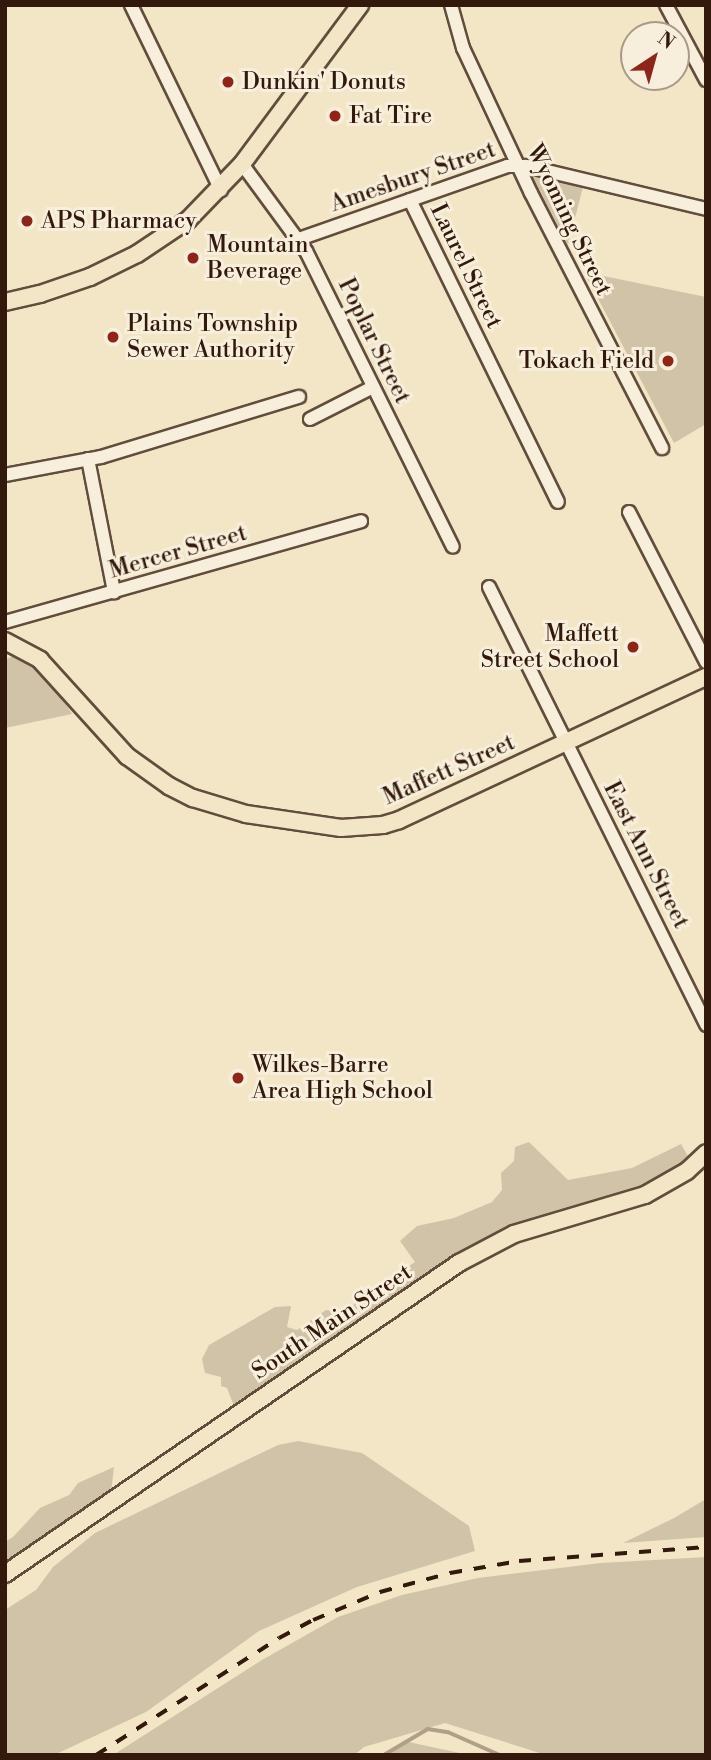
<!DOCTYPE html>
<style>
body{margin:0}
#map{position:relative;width:711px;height:1760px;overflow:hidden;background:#f2e6c7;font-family:"Libre Bodoni",serif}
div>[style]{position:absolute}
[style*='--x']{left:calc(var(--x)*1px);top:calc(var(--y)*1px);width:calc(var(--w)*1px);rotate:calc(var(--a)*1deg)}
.green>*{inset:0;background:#d1c3a7}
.stream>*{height:3.5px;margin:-1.75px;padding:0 1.75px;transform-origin:1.75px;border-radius:1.75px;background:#b1a087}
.roads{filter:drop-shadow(2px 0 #624c3b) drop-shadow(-2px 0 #624c3b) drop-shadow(0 2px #624c3b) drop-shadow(0 -2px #624c3b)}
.minor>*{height:12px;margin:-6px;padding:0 6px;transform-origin:6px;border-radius:6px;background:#f7efdb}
.major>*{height:16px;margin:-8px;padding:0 8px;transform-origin:8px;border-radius:8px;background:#f2e6c7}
.rail>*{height:3.5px;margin-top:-1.75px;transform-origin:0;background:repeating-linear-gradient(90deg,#32190c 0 12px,transparent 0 24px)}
.dots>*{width:19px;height:19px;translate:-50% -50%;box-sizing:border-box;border:4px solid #f7efdb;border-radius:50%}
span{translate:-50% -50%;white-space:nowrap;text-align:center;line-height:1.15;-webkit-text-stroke:6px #f7efdb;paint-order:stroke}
.poi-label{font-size:23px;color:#32190c}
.left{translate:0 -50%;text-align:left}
.right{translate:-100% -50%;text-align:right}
.street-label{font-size:23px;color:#32190c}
.frame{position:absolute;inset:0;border:7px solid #32190c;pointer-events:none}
.north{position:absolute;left:620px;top:21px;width:70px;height:70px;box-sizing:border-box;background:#f7efdb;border:2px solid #a89988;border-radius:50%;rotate:36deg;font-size:19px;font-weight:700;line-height:28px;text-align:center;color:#32190c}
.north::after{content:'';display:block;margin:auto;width:24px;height:32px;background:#8f2418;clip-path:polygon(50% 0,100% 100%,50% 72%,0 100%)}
</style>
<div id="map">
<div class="green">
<div style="clip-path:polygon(532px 176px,583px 187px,568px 245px)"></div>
<div style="clip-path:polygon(584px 272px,706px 297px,706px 424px,674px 443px)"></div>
<div style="clip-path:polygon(13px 656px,35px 665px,50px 679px,72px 714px,5px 728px,5px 660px)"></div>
<div style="clip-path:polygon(529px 1142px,568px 1180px,632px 1168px,681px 1144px,690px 1160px,643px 1187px,503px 1229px,467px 1248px,234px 1406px,227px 1388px,221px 1386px,221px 1377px,205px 1373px,202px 1359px,209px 1345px,275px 1307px,291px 1306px,287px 1327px,297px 1330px,326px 1310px,343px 1312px,415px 1262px,400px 1241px,417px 1226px,454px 1218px,492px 1202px,502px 1190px,501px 1173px,514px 1161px,515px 1147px)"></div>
<div style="clip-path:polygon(298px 1441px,362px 1453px,469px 1526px,475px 1551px,357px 1587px,259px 1631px,146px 1712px,67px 1749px,54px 1755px,5px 1755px,5px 1610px,36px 1590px,53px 1567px,95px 1533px,278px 1445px)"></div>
<div style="clip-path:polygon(114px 1467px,111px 1493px,5px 1564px,5px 1542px,13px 1537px,40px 1508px,69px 1495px,78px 1483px)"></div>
<div style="clip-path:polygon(706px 1499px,706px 1537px,623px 1543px,674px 1518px)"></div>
<div style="clip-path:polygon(706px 1557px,706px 1755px,546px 1755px,445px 1723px,364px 1747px,354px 1755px,113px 1755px,262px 1660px,338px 1617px,402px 1595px,478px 1578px,601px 1563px)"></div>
<div style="clip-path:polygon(404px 1741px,469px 1755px,470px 1755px,384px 1755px)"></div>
</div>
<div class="stream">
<div style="--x:384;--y:1755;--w:51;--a:-30.6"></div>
<div style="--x:428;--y:1729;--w:20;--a:9"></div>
<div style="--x:448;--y:1732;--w:57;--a:23.9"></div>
</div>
<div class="roads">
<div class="minor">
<div style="--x:131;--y:5;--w:206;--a:64.1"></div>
<div style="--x:451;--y:5;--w:45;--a:74.4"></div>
<div style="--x:463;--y:48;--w:160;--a:64.9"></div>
<div style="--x:531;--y:193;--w:287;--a:62.8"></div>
<div style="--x:666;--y:5;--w:85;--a:61.9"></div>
<div style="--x:242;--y:164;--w:108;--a:53.7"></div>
<div style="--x:306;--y:251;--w:330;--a:63.6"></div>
<div style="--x:410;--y:200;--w:336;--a:63.9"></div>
<div style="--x:299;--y:239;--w:220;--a:-19.3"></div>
<div style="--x:507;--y:166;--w:19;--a:0"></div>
<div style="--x:526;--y:166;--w:185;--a:13.4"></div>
<div style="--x:310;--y:419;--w:71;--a:-26.9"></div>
<div style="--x:88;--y:459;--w:136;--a:78.9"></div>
<div style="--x:5;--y:475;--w:98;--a:-10.6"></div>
<div style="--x:101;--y:457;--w:207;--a:-16.9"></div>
<div style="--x:629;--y:512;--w:169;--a:62.8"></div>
<div style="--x:489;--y:587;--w:489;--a:63.6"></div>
<div style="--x:5;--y:622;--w:370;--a:-15.8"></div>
</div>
<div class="major">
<div style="--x:5;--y:302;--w:36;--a:-13"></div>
<div style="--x:40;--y:294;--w:53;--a:-18.8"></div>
<div style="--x:90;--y:277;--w:52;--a:-26.1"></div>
<div style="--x:137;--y:254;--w:61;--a:-33.7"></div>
<div style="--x:188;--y:220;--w:78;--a:-46"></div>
<div style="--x:242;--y:164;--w:198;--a:-53.4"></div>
<div style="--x:5;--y:641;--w:40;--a:28"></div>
<div style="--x:40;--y:660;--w:130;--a:47.8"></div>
<div style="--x:127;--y:756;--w:52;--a:35.5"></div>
<div style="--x:169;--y:786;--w:27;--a:27"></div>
<div style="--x:193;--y:798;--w:55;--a:16.8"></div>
<div style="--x:246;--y:814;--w:96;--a:8.4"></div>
<div style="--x:341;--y:828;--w:42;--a:-4.1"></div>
<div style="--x:383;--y:825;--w:17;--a:-17"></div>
<div style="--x:399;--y:820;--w:339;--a:-25"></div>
<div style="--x:5;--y:1574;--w:550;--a:-34.41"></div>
<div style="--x:459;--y:1263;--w:62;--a:-27.8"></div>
<div style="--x:514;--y:1234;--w:137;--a:-16.6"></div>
<div style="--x:645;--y:1195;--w:48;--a:-29.7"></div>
<div style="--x:687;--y:1171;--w:26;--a:-43"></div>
</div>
</div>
<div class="rail">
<div style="--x:96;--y:1755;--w:217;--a:-32.6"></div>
<div style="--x:279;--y:1638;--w:38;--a:-28"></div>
<div style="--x:313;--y:1620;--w:73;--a:-22.7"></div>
<div style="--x:380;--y:1592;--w:73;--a:-15.2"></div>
<div style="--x:450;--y:1573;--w:70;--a:-9.9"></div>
<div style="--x:519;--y:1561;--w:188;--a:-4.3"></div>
</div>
<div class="dots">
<div style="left:228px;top:82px;background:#8f2418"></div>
<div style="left:335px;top:116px;background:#8f2418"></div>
<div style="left:27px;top:221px;background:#8f2418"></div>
<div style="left:193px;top:258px;background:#8f2418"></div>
<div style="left:113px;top:337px;background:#8f2418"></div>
<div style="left:668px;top:361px;background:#8f2418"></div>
<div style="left:633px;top:647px;background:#8f2418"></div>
<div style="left:238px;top:1078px;background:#8f2418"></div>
</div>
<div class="poi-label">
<span class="left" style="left:242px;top:82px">Dunkin' Donuts</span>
<span class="left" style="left:349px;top:116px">Fat Tire</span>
<span class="left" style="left:41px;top:221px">APS Pharmacy</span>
<span class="left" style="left:207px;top:258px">Mountain<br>Beverage</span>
<span class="left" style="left:127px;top:337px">Plains Township<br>Sewer Authority</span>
<span class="right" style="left:654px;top:361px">Tokach Field</span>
<span class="right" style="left:619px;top:647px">Maffett<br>Street School</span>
<span class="left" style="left:252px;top:1078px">Wilkes-Barre<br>Area High School</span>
</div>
<div class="street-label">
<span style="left:413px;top:177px;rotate:-19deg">Amesbury Street</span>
<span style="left:569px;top:220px;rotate:64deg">Wyoming Street</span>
<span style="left:466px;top:266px;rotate:64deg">Laurel Street</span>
<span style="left:374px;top:341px;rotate:64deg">Poplar Street</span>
<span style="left:178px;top:552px;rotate:-16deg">Mercer Street</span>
<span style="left:449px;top:770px;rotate:-24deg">Maffett Street</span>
<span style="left:646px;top:855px;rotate:63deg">East Ann Street</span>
<span style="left:332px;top:1322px;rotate:-34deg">South Main Street</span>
</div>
<div class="frame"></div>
<div class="north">N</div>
</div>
